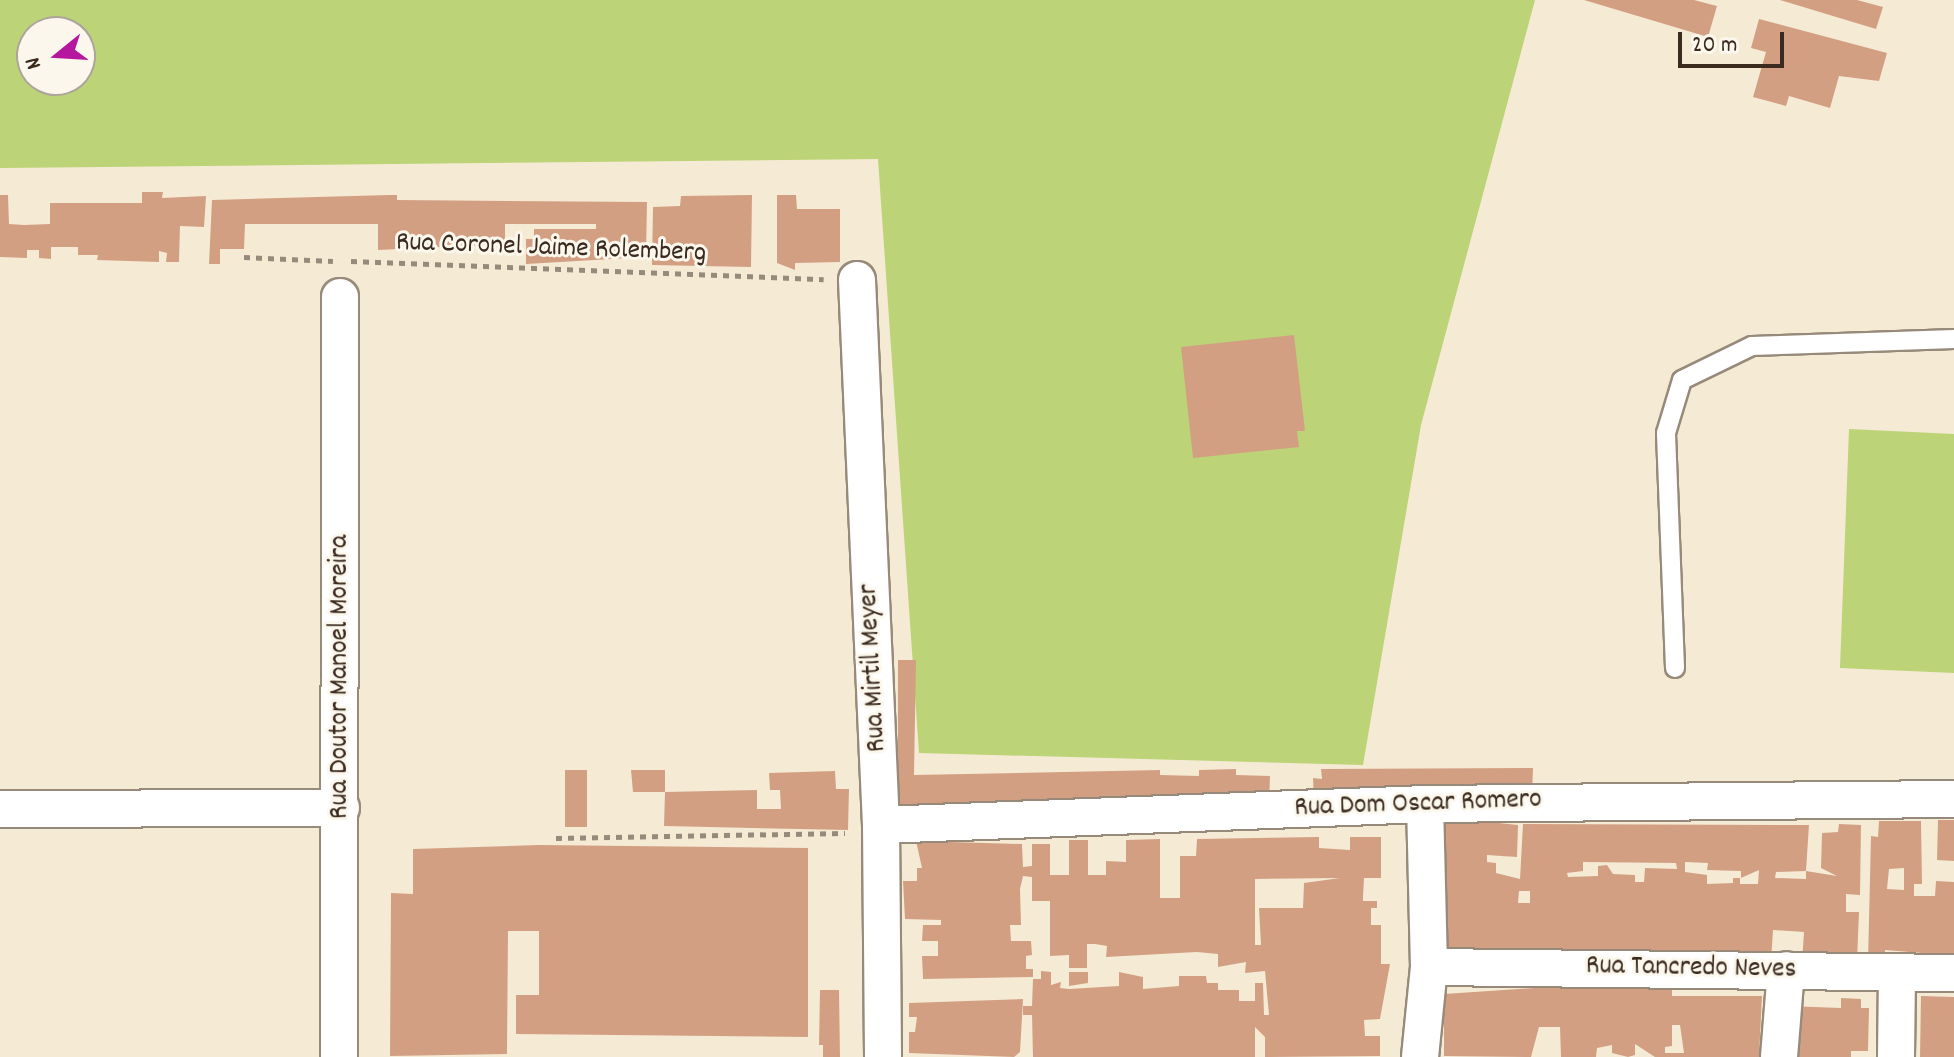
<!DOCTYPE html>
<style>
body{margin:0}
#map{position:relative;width:1954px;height:1057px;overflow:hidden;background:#f5ebd5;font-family:Dekko,sans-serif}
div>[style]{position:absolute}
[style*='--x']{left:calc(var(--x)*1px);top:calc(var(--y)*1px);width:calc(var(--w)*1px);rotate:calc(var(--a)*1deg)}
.green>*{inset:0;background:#bcd377}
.building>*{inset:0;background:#d39f83}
.path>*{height:5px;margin-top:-2.5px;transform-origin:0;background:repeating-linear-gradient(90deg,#988a7a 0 6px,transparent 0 12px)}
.roads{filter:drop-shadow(2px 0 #988a7a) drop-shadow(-2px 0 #988a7a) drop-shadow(0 2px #988a7a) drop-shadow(0 -2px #988a7a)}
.service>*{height:18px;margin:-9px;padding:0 9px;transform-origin:9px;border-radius:9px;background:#fff}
.minor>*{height:36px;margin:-18px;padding:0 18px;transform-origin:18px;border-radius:18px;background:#fff}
span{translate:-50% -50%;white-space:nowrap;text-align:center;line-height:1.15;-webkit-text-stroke:6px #fbf7ec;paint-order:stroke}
.street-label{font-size:28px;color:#3b2a1e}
.north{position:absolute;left:16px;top:16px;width:80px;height:80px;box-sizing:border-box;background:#fbf7ec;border:2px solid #aea59a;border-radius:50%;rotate:252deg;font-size:22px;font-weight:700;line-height:32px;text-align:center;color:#3b2a1e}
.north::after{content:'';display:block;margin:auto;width:28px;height:36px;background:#b5179e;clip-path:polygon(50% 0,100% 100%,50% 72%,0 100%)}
.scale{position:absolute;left:1678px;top:32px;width:106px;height:36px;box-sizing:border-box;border:4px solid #3b2a1e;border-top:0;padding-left:10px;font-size:24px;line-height:28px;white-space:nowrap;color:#3b2a1e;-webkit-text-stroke:6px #fbf7ec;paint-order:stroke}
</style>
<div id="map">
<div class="green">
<div style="clip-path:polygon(evenodd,0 0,1535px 0,1421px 425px,1363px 765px,919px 753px,878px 159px,0 168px,0 0,32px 32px,80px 32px,80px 80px,32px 80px,32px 32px)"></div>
<div style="clip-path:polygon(1849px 429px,1954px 434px,1954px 673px,1840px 668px)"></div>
</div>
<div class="building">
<div style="clip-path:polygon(1584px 0,1694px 0,1717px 6px,1708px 37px)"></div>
<div style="clip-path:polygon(1780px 0,1857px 0,1883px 7px,1876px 29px)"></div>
<div style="clip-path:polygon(1759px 19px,1887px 53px,1879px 81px,1839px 76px,1830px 108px,1789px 96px,1786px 106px,1753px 97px,1766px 52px,1751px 48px)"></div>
<div style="clip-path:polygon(142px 192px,163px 192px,162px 198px,206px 196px,204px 227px,180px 226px,179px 262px,166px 262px,167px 253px,159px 251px,159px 262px,97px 260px,98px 255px,78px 255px,78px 247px,51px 247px,51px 259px,39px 258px,39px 250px,27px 250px,27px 258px,0 257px,0 195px,8px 195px,9px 224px,24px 225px,50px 224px,50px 203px,142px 203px)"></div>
<div style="clip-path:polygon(389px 195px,397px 195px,397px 200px,647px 202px,646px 257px,526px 264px,526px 239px,534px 239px,534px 229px,596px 229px,596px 224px,505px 224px,505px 244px,378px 250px,378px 224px,245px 224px,244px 249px,220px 249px,220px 264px,209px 264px,212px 200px)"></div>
<div style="clip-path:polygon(752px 195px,751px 267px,652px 265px,653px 207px,680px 206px,681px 196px)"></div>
<div style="clip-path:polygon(777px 195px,796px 195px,797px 209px,840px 209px,840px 262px,795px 263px,795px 270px,777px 263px)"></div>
<div style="clip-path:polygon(1294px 335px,1305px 431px,1297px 431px,1299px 447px,1193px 458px,1181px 347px)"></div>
<div style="clip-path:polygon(898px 660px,916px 660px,914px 775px,1160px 770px,1160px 775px,1199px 776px,1199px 770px,1236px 769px,1236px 775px,1270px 776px,1269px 805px,898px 805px)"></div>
<div style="clip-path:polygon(1533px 768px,1532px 796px,1314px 801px,1313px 778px,1322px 779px,1321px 769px)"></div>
<div style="clip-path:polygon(565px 770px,587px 770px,587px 827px,565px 827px)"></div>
<div style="clip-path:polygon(631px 770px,665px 770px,665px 792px,633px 792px)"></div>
<div style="clip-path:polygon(835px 771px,836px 789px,849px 789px,848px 830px,664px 826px,665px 792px,757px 790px,757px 809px,781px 809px,780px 790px,770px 790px,769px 773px)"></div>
<div style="clip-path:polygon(1938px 820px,1954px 820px,1954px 861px,1937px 860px)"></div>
<div style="clip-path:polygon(evenodd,1879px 821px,1921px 821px,1922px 884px,1914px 884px,1914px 896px,1935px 896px,1936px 881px,1954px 882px,1954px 961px,1934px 961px,1934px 954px,1885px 950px,1885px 962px,1868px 962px,1871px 836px,1878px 837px,1879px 821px,1904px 868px,1904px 890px,1887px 889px,1889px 869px,1904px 868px)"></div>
<div style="clip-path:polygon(evenodd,1489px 822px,1518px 825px,1517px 857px,1487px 855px,1487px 862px,1496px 863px,1496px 873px,1520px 879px,1523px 824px,1809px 825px,1806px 871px,1837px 876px,1821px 868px,1822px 833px,1838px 832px,1839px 824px,1861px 825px,1860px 895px,1846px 894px,1846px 912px,1859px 912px,1857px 961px,1802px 962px,1804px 932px,1773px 930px,1771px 962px,1437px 956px,1441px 823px,1489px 822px,1583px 862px,1676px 863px,1677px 869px,1645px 868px,1644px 882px,1635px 882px,1635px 875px,1613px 874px,1607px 865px,1598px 866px,1598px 876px,1568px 877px,1567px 873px,1583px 871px,1583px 862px,1489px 822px,1685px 862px,1708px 863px,1707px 870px,1741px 871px,1741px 878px,1759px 870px,1758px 884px,1740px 884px,1740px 878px,1733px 878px,1733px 883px,1707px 884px,1707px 875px,1685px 872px,1685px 862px,1489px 822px,1776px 872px,1806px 871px,1806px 879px,1775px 878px,1776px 872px,1489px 822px,1519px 891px,1530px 891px,1530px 903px,1518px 903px,1519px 891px)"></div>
<div style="clip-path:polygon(evenodd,1319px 837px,1319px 848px,1350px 850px,1350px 837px,1381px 837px,1381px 878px,1364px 878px,1363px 897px,1363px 901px,1377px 901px,1377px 908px,1371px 908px,1371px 925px,1381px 925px,1381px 964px,1390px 964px,1380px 1019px,1364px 1020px,1365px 1036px,1380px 1036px,1380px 1056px,1265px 1057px,1265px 1037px,1255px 1027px,1255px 1057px,1033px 1057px,1032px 1015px,1023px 1015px,1023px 1006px,1032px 1006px,1033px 979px,1041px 979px,1041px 971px,1051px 972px,1051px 985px,1061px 982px,1060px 988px,1069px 989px,1119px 986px,1119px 972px,1143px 977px,1143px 989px,1179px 986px,1179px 976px,1206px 976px,1207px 983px,1218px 983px,1218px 990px,1239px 990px,1239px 1001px,1255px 1001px,1255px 983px,1263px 983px,1264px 1015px,1269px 1015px,1265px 971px,1245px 973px,1246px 962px,1218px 967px,1218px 954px,1197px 952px,1106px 957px,1107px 946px,1095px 944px,1087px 944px,1087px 968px,1069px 968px,1069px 955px,1050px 956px,1050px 901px,1032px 901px,1032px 877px,1023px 876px,1020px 889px,1021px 925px,1010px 925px,1011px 941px,1031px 941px,1032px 955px,1026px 956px,1026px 969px,1033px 969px,1033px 977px,923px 979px,922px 956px,938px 956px,938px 941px,922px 941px,923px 925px,941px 925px,941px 920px,905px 919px,903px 881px,917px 881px,917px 868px,922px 868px,916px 841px,1022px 844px,1023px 867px,1032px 866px,1032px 844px,1050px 844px,1050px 875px,1069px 875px,1069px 840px,1088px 840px,1088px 875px,1106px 875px,1106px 861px,1126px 862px,1126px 840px,1160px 839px,1160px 898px,1180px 898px,1180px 856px,1196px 856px,1197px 839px,1319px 837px,1340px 878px,1304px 883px,1303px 908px,1259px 908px,1261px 945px,1255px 945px,1255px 879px,1340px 878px)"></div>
<div style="clip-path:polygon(540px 845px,808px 848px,808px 1037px,516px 1034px,516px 995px,539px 995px,539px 931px,508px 931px,507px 1054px,390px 1056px,391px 893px,413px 894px,413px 849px)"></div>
<div style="clip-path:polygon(1069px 972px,1088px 972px,1088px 983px,1069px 986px)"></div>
<div style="clip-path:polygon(evenodd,1578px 985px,1672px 987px,1672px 996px,1762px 996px,1759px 1057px,1655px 1057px,1635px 1044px,1635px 1055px,1628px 1057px,1612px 1053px,1612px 1045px,1597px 1048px,1596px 1057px,1561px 1057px,1560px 1027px,1539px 1027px,1531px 1057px,1444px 1056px,1444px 994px,1578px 985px,1672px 1025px,1680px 1025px,1684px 1053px,1665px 1053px,1665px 1047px,1672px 1046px,1672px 1025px)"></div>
<div style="clip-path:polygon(820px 990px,839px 990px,840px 1057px,823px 1057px,823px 1045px,819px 1045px)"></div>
<div style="clip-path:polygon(1921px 996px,1954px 997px,1954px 1057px,1920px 1057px)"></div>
<div style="clip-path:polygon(1841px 998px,1861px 999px,1861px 1008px,1869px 1008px,1868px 1051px,1851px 1051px,1851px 1057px,1787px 1057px,1788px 1006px,1841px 1008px)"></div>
<div style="clip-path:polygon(1023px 999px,1020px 1052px,1014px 1057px,909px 1053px,909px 1032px,915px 1032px,917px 1017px,909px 1017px,909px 1003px)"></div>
</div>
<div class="path">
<div style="--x:244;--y:257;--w:89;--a:2.6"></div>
<div style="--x:351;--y:261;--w:473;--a:2.2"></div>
<div style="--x:556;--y:838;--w:289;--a:-1"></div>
</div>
<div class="roads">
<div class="service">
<div style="--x:1675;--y:668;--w:235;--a:-92.2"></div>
<div style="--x:1666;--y:433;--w:55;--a:-73.2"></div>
<div style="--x:1682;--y:380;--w:78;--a:-25.9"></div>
<div style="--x:1752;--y:346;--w:202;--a:-2"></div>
</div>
<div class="minor">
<div style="--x:857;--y:280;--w:546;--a:87.48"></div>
<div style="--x:881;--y:825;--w:232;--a:89.5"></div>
<div style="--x:0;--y:809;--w:341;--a:-0.2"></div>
<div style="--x:881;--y:825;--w:544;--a:-2.21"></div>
<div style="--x:1425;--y:804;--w:529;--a:-0.54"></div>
<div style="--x:1429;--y:967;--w:525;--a:0.65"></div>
<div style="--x:339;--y:1057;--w:760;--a:-89.92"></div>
<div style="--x:1420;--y:1057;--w:90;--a:-84.3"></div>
<div style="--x:1429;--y:967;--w:163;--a:-91.4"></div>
<div style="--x:1779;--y:1057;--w:87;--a:-85.4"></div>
<div style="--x:1896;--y:1057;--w:85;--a:-89.3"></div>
</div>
</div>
<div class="street-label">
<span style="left:551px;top:249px;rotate:2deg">Rua Coronel Jaime Rolemberg</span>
<span style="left:874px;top:668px;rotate:-93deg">Rua Mirtil Meyer</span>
<span style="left:341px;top:677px;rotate:-90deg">Rua Doutor Manoel Moreira</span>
<span style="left:1418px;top:805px;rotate:-2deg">Rua Dom Oscar Romero</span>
<span style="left:1691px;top:969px;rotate:1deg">Rua Tancredo Neves</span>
</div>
<div class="north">N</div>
<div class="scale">20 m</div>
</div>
